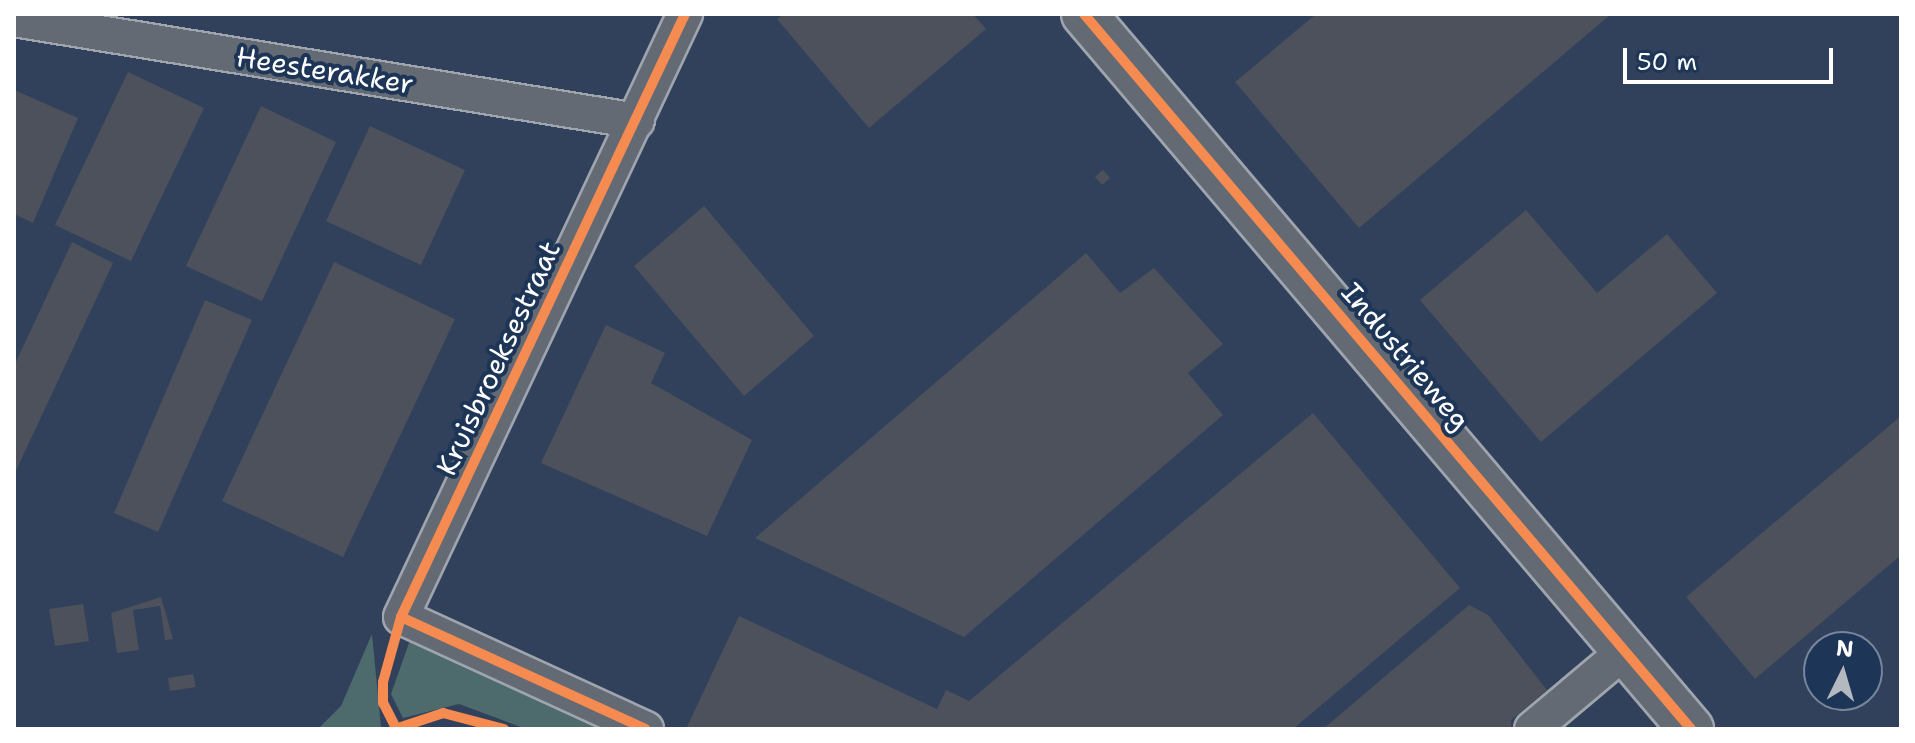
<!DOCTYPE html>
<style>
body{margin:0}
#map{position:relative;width:1915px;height:743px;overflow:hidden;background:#2a374a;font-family:"Shantell Sans",sans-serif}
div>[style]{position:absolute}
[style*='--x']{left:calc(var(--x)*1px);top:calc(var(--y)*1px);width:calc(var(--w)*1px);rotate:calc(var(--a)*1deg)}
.built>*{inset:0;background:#31415b}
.green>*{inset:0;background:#4d6a6c}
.building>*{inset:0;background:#4c515c}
.roads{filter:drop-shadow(2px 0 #9fa5ae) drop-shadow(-2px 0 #9fa5ae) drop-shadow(0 2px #9fa5ae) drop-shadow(0 -2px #9fa5ae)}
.street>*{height:34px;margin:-17px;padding:0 17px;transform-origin:17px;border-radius:17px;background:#636a74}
.secondary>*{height:44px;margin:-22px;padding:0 22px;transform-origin:22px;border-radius:22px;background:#636a74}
.cycleway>*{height:10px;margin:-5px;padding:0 5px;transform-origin:5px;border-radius:5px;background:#f68b52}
span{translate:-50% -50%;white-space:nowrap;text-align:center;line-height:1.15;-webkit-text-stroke:8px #1d3557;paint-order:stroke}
.street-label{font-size:28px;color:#fff}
.frame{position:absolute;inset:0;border:16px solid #fff;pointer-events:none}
.north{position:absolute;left:1803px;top:631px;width:80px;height:80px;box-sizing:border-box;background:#1d3557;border:2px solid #77869a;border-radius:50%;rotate:5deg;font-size:22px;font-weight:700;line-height:32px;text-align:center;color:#fff}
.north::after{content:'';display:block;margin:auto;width:28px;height:36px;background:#b4b9c0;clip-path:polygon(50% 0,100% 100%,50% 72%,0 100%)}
.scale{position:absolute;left:1623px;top:48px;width:210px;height:36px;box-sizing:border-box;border:4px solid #fff;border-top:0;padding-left:10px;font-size:24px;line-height:28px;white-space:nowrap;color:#fff;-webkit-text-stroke:6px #1d3557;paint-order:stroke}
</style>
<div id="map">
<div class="built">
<div style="clip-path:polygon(evenodd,14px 14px,1901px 14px,1901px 729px,14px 729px,14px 14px,1819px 647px,1867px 647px,1867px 695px,1819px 695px,1819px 647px)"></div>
</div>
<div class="green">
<div style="clip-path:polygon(372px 634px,381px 727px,318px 729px,341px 706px)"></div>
<div style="clip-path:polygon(410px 640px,614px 729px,526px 729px,459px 704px,403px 718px,391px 694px)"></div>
</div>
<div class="building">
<div style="clip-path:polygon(783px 14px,973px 14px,986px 29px,869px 128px,777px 19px)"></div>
<div style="clip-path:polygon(1316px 14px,1611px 14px,1359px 228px,1235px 82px)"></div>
<div style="clip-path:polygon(128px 72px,204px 108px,131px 261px,55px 225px)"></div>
<div style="clip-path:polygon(14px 90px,78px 118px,33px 223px,14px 214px)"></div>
<div style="clip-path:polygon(261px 106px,336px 142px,262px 301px,186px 266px)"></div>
<div style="clip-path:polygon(370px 126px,465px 170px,421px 265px,326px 221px)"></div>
<div style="clip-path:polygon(1103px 170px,1110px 178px,1102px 185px,1095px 177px)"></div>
<div style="clip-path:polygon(704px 206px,814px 336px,744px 396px,634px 266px)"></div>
<div style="clip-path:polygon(1526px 210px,1597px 293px,1667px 234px,1717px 293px,1541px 442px,1420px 300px)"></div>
<div style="clip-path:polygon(72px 242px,113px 263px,14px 475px,14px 366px)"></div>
<div style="clip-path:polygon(1086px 253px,1120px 293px,1154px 268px,1223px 344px,1188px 373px,1223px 415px,964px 637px,755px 538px)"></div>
<div style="clip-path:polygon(334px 262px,455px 319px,343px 557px,222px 501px)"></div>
<div style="clip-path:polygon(205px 300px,252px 320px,158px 532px,114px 513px)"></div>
<div style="clip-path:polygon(606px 325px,665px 353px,651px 383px,752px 440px,707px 536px,541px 463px)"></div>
<div style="clip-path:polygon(1313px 413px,1460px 588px,1293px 729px,686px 729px,739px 616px,937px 709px,946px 690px,969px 701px)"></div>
<div style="clip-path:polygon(1901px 416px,1901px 555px,1755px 679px,1686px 597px)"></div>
<div style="clip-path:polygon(161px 597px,173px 639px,165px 640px,160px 606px,133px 610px,139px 650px,117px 653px,111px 613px)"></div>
<div style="clip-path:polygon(83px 604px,89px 641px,55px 646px,49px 609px)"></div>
<div style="clip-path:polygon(1469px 605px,1488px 615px,1547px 690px,1511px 720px,1511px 729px,1323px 729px)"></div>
<div style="clip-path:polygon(193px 674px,196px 687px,170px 691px,168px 678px)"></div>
</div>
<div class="roads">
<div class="street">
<div style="--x:14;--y:19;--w:631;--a:9.3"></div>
<div style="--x:646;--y:729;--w:269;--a:-155.4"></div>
<div style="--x:401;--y:617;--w:667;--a:-64.78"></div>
<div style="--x:1532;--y:729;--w:121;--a:-40"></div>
</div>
<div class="secondary">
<div style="--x:1084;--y:14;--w:938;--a:49.67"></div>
</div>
</div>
<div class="cycleway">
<div style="--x:1084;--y:14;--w:938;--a:49.67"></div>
<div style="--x:401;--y:617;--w:269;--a:24.6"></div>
<div style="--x:396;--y:728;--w:28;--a:-117"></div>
<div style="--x:383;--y:703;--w:21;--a:-90"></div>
<div style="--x:383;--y:682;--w:67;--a:-74.5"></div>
<div style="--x:401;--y:617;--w:667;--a:-64.78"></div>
<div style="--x:395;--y:729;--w:51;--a:-18.4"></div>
<div style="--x:443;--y:713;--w:63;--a:14.7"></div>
</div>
<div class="street-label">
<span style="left:325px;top:70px;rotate:9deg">Heesterakker</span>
<span style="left:1406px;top:356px;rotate:50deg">Industrieweg</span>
<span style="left:498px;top:358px;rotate:-65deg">Kruisbroeksestraat</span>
</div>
<div class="frame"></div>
<div class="north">N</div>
<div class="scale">50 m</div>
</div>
